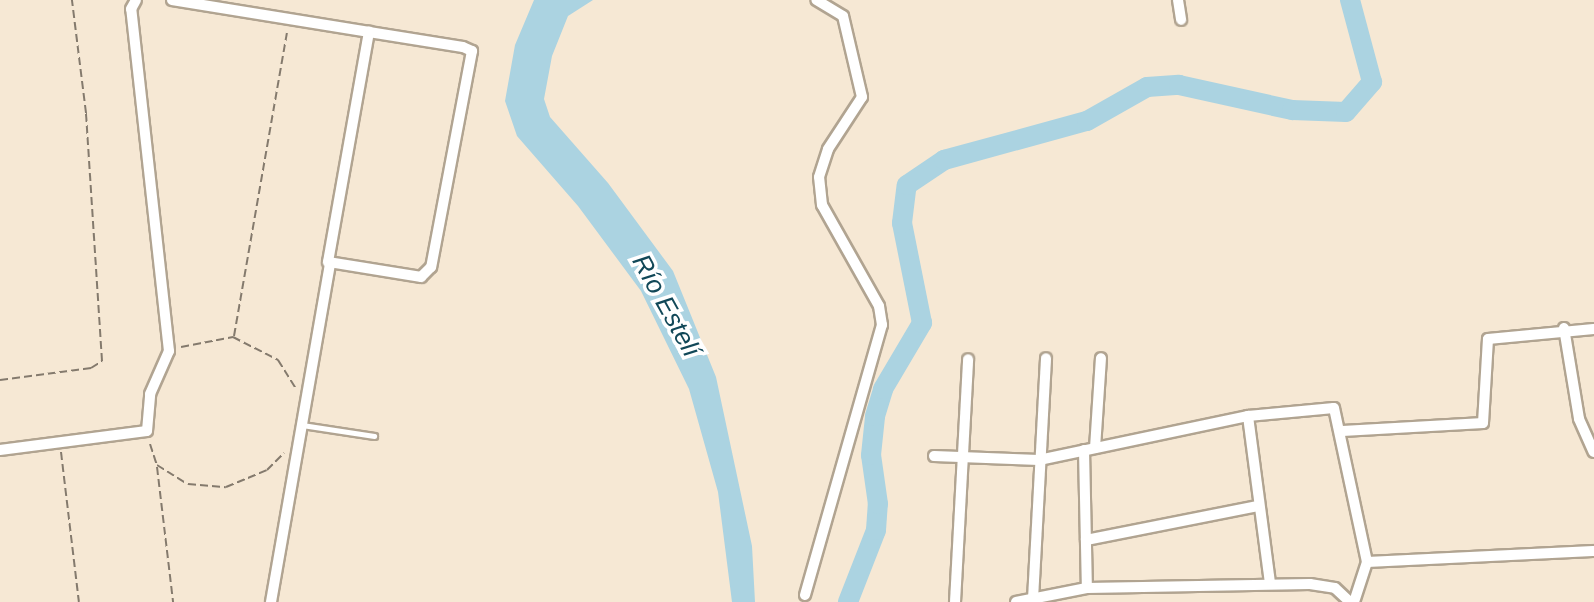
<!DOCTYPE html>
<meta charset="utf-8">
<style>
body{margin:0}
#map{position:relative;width:1594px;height:602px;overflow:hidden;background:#f6e8d4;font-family:Helvetica,sans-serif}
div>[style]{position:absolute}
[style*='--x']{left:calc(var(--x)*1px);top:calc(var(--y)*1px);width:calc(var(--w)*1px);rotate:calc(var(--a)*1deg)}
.water>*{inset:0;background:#abd3e1}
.river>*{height:20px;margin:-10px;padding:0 10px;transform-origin:10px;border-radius:10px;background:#abd3e1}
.path>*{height:2px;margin-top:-1px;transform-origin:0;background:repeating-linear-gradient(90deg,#847a6d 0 8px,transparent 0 12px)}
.roads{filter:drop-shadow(2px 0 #b1a491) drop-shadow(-2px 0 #b1a491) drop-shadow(0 2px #b1a491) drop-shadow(0 -2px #b1a491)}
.service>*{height:5px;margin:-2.5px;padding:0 2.5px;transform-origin:2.5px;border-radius:2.5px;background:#fff}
.minor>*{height:10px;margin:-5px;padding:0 5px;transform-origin:5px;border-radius:5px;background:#fff}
span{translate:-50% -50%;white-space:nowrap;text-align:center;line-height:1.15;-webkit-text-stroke:7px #fff;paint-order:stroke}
.water-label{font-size:26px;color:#114858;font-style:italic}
</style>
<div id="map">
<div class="water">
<div style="clip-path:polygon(534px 0,593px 0,568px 16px,552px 56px,544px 99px,550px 117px,608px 183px,673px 271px,716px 377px,752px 546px,755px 602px,732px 602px,718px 492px,689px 389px,641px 291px,578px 206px,517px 136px,505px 101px,515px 45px)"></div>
</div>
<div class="river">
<div style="--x:848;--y:602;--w:77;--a:-68.7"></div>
<div style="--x:876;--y:530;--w:26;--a:-86"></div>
<div style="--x:878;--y:504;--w:49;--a:-98.1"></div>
<div style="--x:871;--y:455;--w:39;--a:-84"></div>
<div style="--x:875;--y:416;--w:28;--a:-73"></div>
<div style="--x:883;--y:389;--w:77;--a:-59.4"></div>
<div style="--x:922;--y:323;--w:102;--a:-101.3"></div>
<div style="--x:902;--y:223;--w:38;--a:-83"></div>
<div style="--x:907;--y:185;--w:45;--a:-34"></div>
<div style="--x:944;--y:160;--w:148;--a:-15.3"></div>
<div style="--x:1087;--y:121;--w:69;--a:-29.5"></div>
<div style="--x:1147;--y:87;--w:32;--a:-4"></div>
<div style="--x:1179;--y:85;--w:116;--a:12.5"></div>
<div style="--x:1292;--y:110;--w:54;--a:2.1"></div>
<div style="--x:1346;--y:112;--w:40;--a:-49"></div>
<div style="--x:1372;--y:82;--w:85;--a:-105"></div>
</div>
<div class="path">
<div style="--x:234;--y:336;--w:310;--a:-80.1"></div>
<div style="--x:181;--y:347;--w:53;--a:-10.9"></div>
<div style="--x:233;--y:337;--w:51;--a:27.1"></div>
<div style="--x:278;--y:360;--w:34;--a:58"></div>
<div style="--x:0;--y:380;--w:92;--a:-7.5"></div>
<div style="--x:91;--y:368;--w:13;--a:-32"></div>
<div style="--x:102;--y:361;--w:249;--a:-93.7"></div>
<div style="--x:86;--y:113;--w:114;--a:-97.1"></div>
<div style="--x:150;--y:444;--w:22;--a:72"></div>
<div style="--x:157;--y:465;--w:36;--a:32"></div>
<div style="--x:188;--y:484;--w:38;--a:5"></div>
<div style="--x:226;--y:487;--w:44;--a:-22.5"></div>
<div style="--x:267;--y:470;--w:24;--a:-45"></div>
<div style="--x:61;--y:452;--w:151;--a:83.2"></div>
<div style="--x:157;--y:467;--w:136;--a:83.2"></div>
</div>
<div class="roads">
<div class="service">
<div style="--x:302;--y:425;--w:73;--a:8.7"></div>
</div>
<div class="minor">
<div style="--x:172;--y:0;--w:200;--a:9.2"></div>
<div style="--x:369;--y:32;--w:95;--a:9.1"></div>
<div style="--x:463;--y:47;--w:10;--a:24"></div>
<div style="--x:472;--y:51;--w:220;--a:100.7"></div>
<div style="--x:431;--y:267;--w:14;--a:135"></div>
<div style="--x:421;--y:277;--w:94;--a:-170.8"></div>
<div style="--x:328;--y:262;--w:234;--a:-79.9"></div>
<div style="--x:1178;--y:0;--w:20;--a:81"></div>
<div style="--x:1564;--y:328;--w:92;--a:80.6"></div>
<div style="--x:1579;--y:419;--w:36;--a:66"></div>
<div style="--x:1248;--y:416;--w:169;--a:82.5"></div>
<div style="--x:1343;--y:431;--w:140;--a:-3.3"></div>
<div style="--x:1483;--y:423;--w:84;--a:-86.6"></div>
<div style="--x:1488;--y:339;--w:106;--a:-5.4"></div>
<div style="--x:1095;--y:448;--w:90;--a:-86.2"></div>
<div style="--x:0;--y:450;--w:148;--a:-7.4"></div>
<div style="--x:147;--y:431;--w:37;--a:-85"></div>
<div style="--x:150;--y:394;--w:47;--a:-66.2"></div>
<div style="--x:169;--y:351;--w:344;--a:-96.3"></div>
<div style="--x:131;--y:9;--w:10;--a:-61"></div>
<div style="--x:1084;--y:450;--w:138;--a:88.8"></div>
<div style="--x:934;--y:456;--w:105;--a:2.2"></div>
<div style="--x:1039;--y:460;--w:214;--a:-11.9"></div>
<div style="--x:1248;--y:416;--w:86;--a:-5.3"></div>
<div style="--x:1334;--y:408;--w:157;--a:77.9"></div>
<div style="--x:1367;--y:562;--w:42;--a:108"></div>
<div style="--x:1086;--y:540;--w:174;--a:-11.2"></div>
<div style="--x:1367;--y:562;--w:227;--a:-2.8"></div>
<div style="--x:805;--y:595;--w:281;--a:-74.1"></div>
<div style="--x:882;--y:325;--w:19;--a:-99"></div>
<div style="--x:879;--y:306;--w:116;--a:-119.4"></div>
<div style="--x:822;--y:205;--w:28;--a:-96"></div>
<div style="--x:819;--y:177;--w:29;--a:-72"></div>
<div style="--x:828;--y:149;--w:62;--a:-56.8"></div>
<div style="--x:862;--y:97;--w:83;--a:-103.2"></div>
<div style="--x:843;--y:16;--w:31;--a:-149"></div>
<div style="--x:1033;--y:599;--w:241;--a:-86.9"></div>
<div style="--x:271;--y:602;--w:343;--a:-80.1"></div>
<div style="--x:955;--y:602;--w:243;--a:-86.9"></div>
<div style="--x:1016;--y:602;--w:72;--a:-11.2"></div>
<div style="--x:1087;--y:588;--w:223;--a:-1"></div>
<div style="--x:1310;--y:584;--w:25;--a:9"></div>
<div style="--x:1335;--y:588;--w:21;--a:43"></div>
</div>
</div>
<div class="water-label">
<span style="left:666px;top:306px;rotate:61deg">Río Estelí</span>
</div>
</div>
